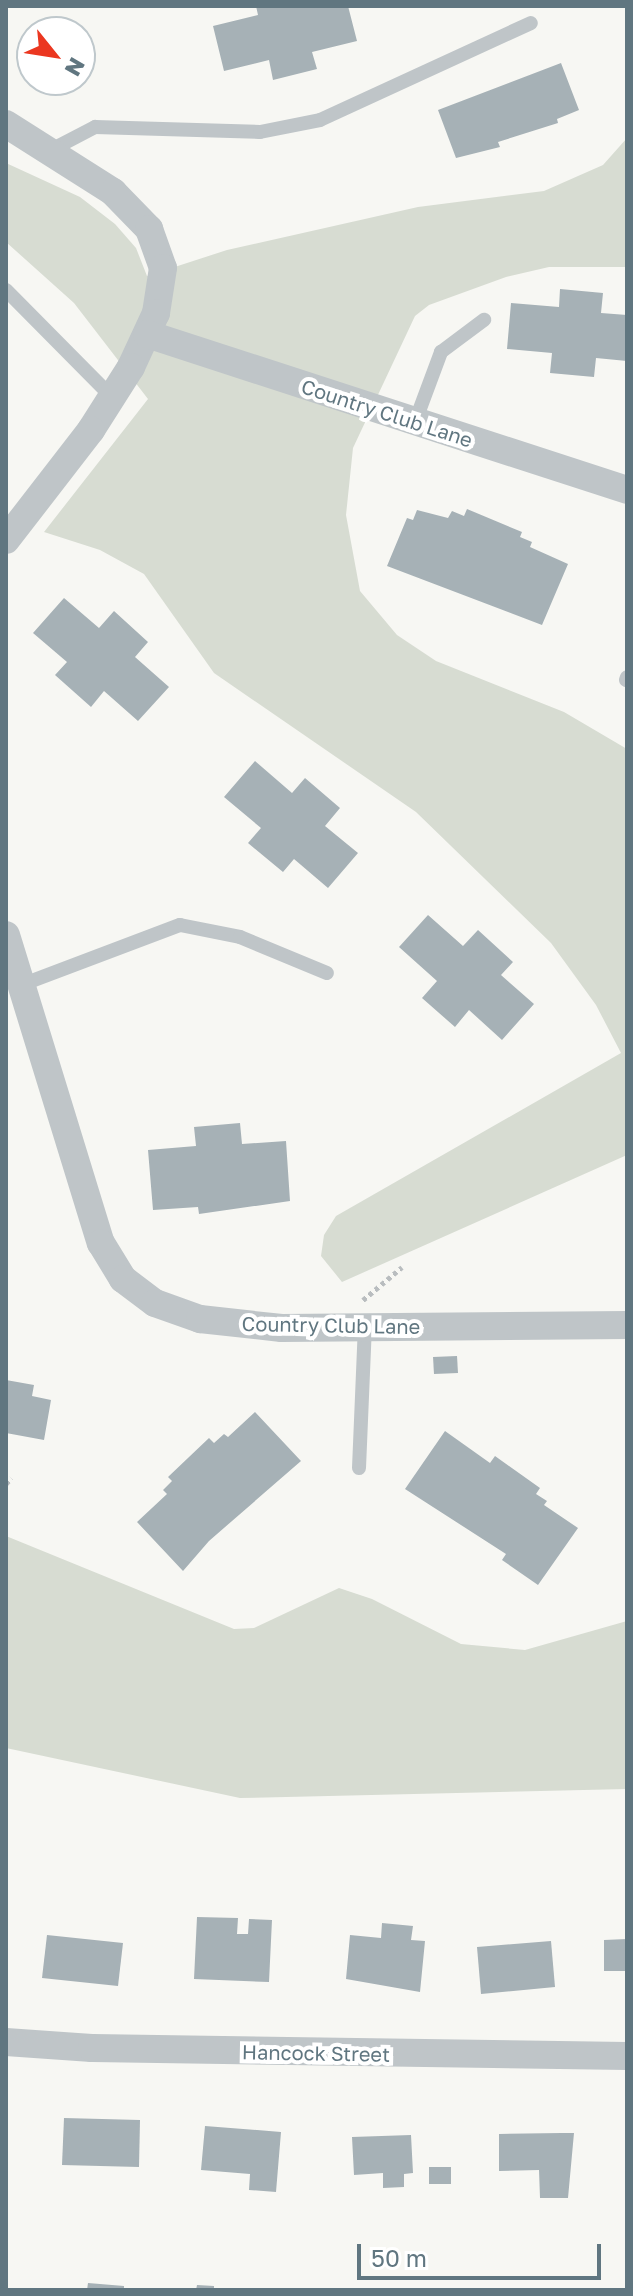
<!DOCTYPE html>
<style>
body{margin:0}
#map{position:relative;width:633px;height:2296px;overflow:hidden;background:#f7f7f3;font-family:"Golos Text",sans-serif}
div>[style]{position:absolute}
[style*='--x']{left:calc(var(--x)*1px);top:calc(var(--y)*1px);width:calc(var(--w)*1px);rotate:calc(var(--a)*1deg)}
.green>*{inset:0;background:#d7dcd2}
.building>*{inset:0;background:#a6b1b6}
.path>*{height:5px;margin-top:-2.5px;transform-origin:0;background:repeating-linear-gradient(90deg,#b9bdbf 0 4px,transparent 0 8px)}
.service>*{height:14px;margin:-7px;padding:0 7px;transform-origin:7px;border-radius:7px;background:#bfc5c8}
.minor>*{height:28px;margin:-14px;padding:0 14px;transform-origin:14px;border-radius:14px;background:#bfc5c8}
span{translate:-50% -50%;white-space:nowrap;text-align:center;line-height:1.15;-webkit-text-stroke:8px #fff;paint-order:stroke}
.street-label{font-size:20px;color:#607680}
.frame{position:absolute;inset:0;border:8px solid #607680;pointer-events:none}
.north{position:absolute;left:16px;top:16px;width:80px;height:80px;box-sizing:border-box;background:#fff;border:2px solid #bfc8cc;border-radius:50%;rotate:120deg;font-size:22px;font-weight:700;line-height:32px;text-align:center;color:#607680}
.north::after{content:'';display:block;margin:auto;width:28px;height:36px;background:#eb3720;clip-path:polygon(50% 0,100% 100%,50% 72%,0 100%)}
.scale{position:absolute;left:357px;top:2244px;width:244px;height:36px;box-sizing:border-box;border:4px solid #607680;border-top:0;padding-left:10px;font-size:24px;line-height:28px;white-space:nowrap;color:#607680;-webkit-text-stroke:6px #fff;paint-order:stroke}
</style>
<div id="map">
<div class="green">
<div style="clip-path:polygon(627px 138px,627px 267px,549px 267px,506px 277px,429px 305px,415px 316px,353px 448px,346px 515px,360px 591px,397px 635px,436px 661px,564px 712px,627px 749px,627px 1155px,342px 1282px,321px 1256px,324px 1235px,336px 1216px,621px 1053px,596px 1005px,551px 943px,416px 812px,214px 673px,144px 574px,100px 550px,44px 532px,148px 399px,74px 303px,6px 242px,6px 163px,80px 197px,115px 224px,136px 248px,147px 276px,227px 250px,418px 207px,544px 191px,603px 165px)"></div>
<div style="clip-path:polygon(6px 1536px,234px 1629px,254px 1628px,339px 1588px,372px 1599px,461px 1644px,525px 1650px,627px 1621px,627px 1789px,240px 1798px,6px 1748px)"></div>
</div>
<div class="building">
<div style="clip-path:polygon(256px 6px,348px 6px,357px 41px,312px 52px,317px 69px,273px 80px,269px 60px,224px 71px,213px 26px,258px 15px)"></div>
<div style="clip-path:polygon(561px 63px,579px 110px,557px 119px,558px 123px,498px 142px,500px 147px,456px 158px,438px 110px)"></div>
<div style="clip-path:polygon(560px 289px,603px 293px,601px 313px,627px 315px,627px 361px,596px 358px,594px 377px,550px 373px,552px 353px,507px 349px,511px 303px,559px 307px)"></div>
<div style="clip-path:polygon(467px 509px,522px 532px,520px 537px,532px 542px,530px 547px,568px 564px,542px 625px,387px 566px,407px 518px,413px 520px,417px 510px,448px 518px,452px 511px,464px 516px)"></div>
<div style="clip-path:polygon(64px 598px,99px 628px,114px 611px,148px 642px,135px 657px,169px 687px,138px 721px,104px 691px,91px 707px,55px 675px,67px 662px,33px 633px)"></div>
<div style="clip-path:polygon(255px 761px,292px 793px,305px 778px,340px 808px,325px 826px,358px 853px,328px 888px,294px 859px,283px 872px,248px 843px,261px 828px,224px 797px)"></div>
<div style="clip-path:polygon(428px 915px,463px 946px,478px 930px,513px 962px,501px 975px,534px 1004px,502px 1040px,469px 1010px,455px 1027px,422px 998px,437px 981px,399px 947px)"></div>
<div style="clip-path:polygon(240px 1123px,242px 1144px,286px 1141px,290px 1201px,199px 1214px,198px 1207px,153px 1210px,148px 1150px,196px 1146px,194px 1127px)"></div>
<div style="clip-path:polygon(457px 1356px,458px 1373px,434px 1374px,433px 1357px)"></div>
<div style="clip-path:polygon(6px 1380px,34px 1385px,32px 1396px,51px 1400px,44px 1440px,6px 1433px)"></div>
<div style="clip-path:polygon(255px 1412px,301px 1461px,209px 1541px,183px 1571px,137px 1522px,167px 1494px,163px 1490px,172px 1481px,168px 1477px,209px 1438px,214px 1443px,224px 1434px,228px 1437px)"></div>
<div style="clip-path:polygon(445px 1431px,490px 1463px,495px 1456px,540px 1488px,536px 1494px,547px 1501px,544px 1505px,578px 1528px,538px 1585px,502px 1560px,506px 1554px,405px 1489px)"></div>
<div style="clip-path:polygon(197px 1917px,238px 1918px,237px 1934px,248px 1934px,249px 1919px,272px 1920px,269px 1982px,194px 1979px)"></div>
<div style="clip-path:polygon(382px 1923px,413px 1926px,411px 1940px,425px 1941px,420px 1992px,346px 1979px,350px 1935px,381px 1938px)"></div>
<div style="clip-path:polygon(47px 1935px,123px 1943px,118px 1986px,42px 1978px)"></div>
<div style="clip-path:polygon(627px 1939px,627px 1971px,604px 1971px,604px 1940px)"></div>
<div style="clip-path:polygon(551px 1941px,555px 1987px,481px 1994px,477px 1947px)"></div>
<div style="clip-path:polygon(64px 2118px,140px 2120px,139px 2167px,62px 2165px)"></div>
<div style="clip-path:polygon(205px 2126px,281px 2132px,276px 2192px,249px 2190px,250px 2174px,201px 2170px)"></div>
<div style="clip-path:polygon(562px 2133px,574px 2133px,568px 2198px,540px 2198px,539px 2170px,499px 2171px,499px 2134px)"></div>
<div style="clip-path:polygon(411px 2135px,413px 2173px,404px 2174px,404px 2187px,383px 2188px,383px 2173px,354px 2175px,352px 2137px)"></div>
<div style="clip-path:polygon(429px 2167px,451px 2167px,451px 2184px,429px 2184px)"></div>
<div style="clip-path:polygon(88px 2283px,124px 2286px,124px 2290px,87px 2290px)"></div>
<div style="clip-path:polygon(197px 2285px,214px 2286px,214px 2290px,196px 2290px)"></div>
</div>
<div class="path">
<div style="--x:363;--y:1300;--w:51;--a:-40.2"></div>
<div style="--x:6;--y:1484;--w:8;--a:-50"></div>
</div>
<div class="service">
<div style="--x:51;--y:150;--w:50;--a:-27.6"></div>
<div style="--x:95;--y:127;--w:165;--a:1.7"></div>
<div style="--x:260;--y:132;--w:61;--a:-11.3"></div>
<div style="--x:320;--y:120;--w:232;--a:-24.7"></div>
<div style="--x:6;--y:290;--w:152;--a:45.3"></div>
<div style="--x:415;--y:422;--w:75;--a:-69.6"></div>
<div style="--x:441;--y:352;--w:54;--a:-36.7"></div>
<div style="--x:626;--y:680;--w:3;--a:-72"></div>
<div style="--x:21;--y:985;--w:170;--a:-20.7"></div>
<div style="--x:180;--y:925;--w:61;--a:11.3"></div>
<div style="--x:240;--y:937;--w:94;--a:22.5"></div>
<div style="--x:359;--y:1468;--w:142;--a:-87.6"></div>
</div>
<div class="minor">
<div style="--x:6;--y:124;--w:127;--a:32.4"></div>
<div style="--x:113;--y:192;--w:52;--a:45.8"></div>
<div style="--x:149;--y:229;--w:41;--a:70.3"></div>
<div style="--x:163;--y:268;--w:46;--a:98.8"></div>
<div style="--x:156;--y:313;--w:60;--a:114.8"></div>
<div style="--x:131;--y:367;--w:75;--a:122.4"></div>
<div style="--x:91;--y:430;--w:139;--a:127.7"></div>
<div style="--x:147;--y:334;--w:505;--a:18"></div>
<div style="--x:6;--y:935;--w:322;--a:72.9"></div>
<div style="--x:101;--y:1243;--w:42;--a:58.6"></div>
<div style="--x:123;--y:1279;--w:40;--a:37"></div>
<div style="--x:155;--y:1303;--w:48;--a:19.6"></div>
<div style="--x:200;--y:1319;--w:82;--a:6.3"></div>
<div style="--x:282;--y:1328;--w:345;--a:-0.5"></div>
<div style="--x:6;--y:2042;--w:86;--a:4"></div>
<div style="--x:92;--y:2048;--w:535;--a:0.86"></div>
</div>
<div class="street-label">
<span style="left:387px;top:413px;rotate:18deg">Country Club Lane</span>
<span style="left:331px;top:1325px;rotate:1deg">Country Club Lane</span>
<span style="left:316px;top:2053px;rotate:1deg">Hancock Street</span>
</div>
<div class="frame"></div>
<div class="north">N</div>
<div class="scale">50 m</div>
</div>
